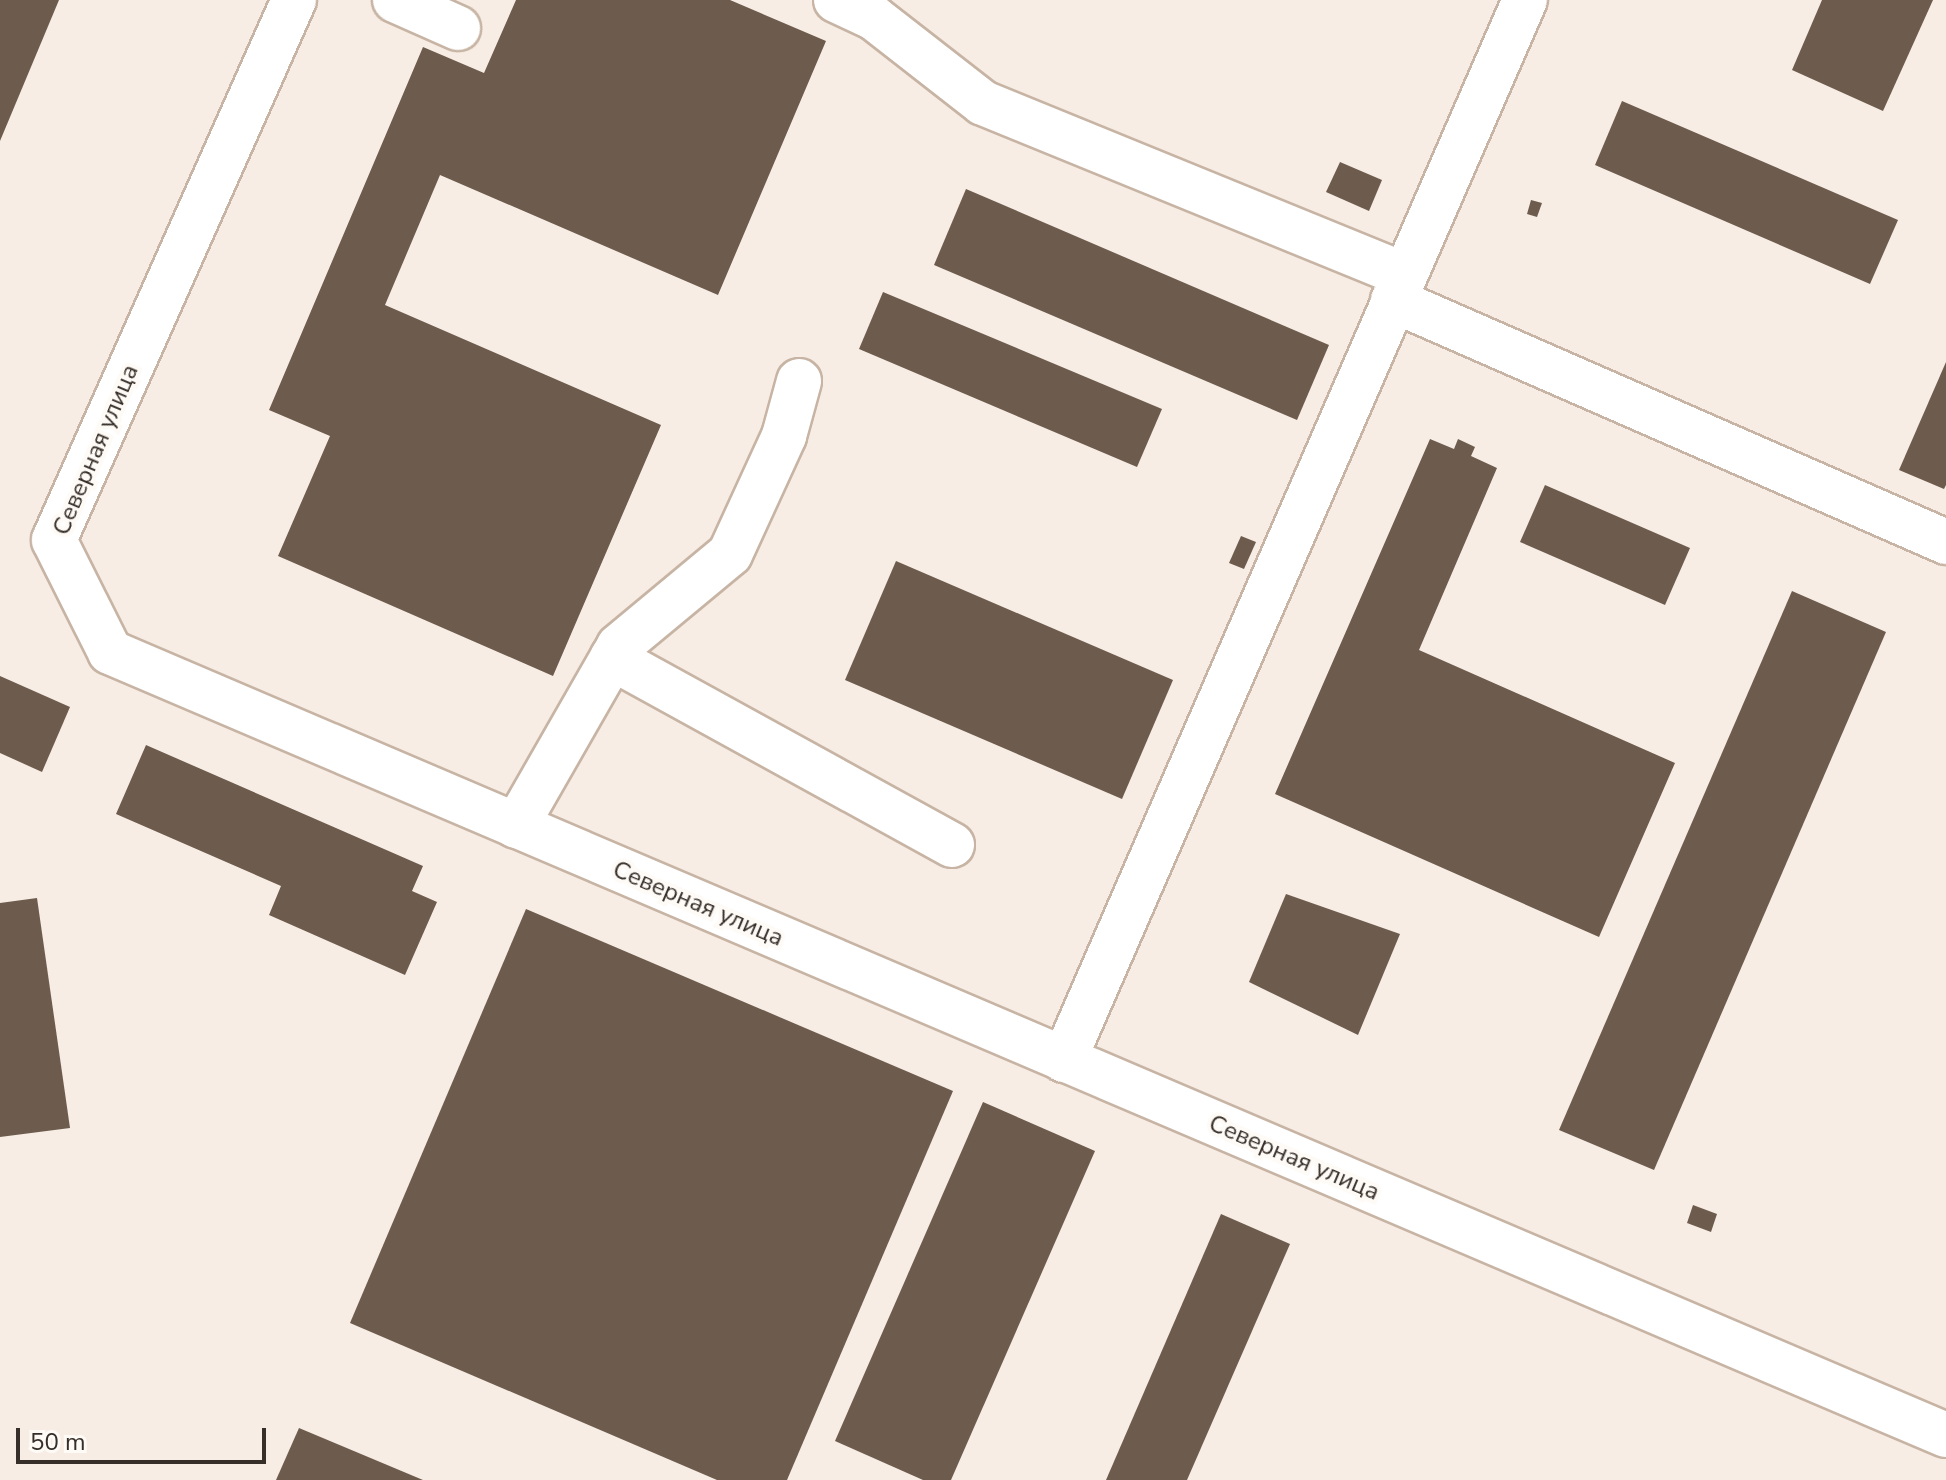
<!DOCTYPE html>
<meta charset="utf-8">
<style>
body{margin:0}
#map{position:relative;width:1946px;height:1480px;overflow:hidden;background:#fefaf6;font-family:"Nunito Sans",sans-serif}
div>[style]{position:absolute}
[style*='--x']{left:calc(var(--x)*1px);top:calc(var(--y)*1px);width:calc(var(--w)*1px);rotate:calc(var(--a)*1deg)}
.built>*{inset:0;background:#f7ede4}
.building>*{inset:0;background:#6d5c4d}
.roads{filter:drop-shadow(2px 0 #c7b4a4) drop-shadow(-2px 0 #c7b4a4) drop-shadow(0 2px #c7b4a4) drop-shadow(0 -2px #c7b4a4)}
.minor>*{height:44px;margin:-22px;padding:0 22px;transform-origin:22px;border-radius:22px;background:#fff}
span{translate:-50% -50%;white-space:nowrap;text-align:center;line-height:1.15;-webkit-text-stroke:8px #fefaf6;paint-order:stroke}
.street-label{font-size:24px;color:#362e28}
.scale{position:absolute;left:16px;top:1428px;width:250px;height:36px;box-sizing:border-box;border:4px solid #362e28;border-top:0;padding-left:10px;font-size:24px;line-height:28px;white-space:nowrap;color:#362e28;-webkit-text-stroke:6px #fefaf6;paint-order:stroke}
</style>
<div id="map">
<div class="built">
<div style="clip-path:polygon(0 0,1946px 0,1946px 1480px,0 1480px)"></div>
</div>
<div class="building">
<div style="clip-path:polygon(0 0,59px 0,0 141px)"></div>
<div style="clip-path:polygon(516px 0,730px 0,826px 41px,718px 295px,440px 175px,385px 305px,661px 425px,553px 676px,278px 556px,330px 436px,269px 410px,423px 47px,484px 73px)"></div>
<div style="clip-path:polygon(1822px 0,1933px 0,1883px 111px,1792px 70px)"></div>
<div style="clip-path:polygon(1622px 101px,1898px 220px,1870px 284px,1595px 165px)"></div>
<div style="clip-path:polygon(1340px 162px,1382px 180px,1369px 211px,1326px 192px)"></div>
<div style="clip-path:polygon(966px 189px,1329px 345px,1297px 420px,934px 265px)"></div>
<div style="clip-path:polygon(1531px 200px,1542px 203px,1537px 217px,1527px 214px)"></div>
<div style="clip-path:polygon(883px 292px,1162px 409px,1137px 467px,859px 349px)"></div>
<div style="clip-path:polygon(1946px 362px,1946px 485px,1944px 489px,1899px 470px)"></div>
<div style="clip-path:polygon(1430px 439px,1454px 449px,1458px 439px,1475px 447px,1471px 456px,1497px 468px,1419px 650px,1675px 763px,1599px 937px,1275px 794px)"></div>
<div style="clip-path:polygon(1545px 485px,1690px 548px,1665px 605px,1520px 542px)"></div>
<div style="clip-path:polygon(1241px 536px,1256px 542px,1244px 569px,1229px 563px)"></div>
<div style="clip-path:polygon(896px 561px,1173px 680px,1122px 799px,845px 680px)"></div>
<div style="clip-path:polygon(1792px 591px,1886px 632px,1654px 1170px,1559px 1130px)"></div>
<div style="clip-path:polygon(0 676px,70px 707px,42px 772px,0 753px)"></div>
<div style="clip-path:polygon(146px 745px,423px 866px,412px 891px,437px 902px,405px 975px,269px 915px,281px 886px,116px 814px)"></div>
<div style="clip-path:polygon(1286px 894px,1400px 934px,1358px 1035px,1249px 982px)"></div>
<div style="clip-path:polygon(37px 898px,70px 1128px,0 1137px,0 903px)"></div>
<div style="clip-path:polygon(526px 909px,953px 1091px,787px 1480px,717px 1480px,350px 1323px)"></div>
<div style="clip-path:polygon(983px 1102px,1095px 1151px,951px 1480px,923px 1480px,835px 1441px)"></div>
<div style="clip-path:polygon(1693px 1205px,1717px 1214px,1711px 1232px,1687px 1223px)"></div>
<div style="clip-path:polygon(1221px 1214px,1290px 1244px,1187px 1480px,1106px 1480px)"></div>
<div style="clip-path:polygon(299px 1428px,423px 1480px,276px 1480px)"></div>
</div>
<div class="roads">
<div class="minor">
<div style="--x:294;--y:0;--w:591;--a:113.96"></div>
<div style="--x:54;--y:540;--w:125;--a:63.4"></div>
<div style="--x:110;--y:652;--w:1996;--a:23.1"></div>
<div style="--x:395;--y:0;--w:69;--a:24"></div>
<div style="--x:836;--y:0;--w:42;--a:25.3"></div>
<div style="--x:874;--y:18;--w:138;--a:37.9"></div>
<div style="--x:983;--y:103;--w:455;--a:22.2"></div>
<div style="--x:1393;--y:300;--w:604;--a:23.63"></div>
<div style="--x:612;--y:658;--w:388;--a:28.8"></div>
<div style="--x:516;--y:826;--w:207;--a:-60.2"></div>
<div style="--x:619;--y:646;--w:144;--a:-39.7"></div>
<div style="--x:730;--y:554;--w:130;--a:-65.4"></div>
<div style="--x:784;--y:436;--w:57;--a:-74.7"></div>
<div style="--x:1064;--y:1060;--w:1156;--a:-66.5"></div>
</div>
</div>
<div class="street-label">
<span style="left:96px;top:450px;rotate:-67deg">Северная улица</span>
<span style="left:698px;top:904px;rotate:23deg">Северная улица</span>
<span style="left:1294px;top:1158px;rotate:23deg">Северная улица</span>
</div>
<div class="scale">50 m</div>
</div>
